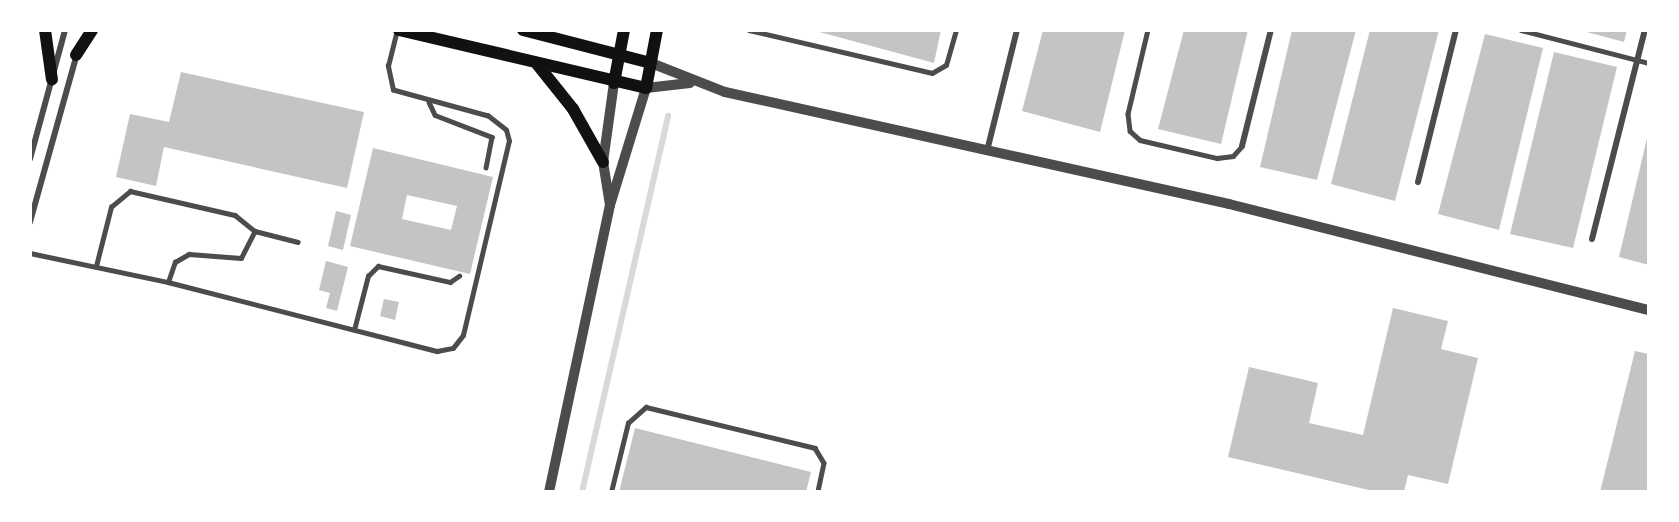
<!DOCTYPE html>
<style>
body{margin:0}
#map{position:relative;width:1679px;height:522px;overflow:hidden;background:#fff;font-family:Signika,sans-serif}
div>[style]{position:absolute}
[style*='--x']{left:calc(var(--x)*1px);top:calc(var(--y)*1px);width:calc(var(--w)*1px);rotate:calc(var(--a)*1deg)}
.stream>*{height:6px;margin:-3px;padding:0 3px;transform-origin:3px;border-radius:3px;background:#d9d9d9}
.building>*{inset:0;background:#c4c4c4}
.service>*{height:4.5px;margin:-2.25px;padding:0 2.25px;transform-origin:2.25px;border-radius:2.25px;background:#4c4c4c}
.minor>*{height:6px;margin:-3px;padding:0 3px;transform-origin:3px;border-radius:3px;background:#4c4c4c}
.tertiary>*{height:10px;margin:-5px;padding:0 5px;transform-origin:5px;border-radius:5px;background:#4c4c4c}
.secondary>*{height:12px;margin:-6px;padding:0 6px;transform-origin:6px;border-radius:6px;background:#111}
span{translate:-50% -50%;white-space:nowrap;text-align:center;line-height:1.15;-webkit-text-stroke:5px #fff;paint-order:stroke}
.frame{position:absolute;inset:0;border:32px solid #fff;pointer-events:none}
</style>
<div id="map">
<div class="stream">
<div style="--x:582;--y:492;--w:386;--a:-77.1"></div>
</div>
<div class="building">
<div style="clip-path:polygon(812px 30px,941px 30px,934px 63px)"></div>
<div style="clip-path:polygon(1043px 30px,1125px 30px,1100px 132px,1022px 111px)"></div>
<div style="clip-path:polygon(1184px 30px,1248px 30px,1221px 144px,1158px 129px)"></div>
<div style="clip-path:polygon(1292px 30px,1356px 30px,1317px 180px,1260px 167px)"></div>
<div style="clip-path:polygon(1370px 30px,1439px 30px,1395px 201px,1331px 184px)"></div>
<div style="clip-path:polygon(1579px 30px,1627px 30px,1624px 42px)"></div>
<div style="clip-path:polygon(1485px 34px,1543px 48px,1499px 230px,1438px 214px)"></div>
<div style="clip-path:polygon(1554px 52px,1617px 67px,1573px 248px,1510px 234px)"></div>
<div style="clip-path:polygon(181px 72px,364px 112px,347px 188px,164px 147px,156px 186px,116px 177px,130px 114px,169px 122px)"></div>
<div style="clip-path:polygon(1648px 134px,1649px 134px,1649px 265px,1619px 257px)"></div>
<div style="clip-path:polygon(evenodd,373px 148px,493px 177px,470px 274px,350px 246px,373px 148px,407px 195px,457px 206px,451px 230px,402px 219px,407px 195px)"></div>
<div style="clip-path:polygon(336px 211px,351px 215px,343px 250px,328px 246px)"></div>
<div style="clip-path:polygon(326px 261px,348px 267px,337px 311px,326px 308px,330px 293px,319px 290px)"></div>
<div style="clip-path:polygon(384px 299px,399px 302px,395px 320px,380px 316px)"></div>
<div style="clip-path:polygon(1393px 308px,1448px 321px,1441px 349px,1478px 358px,1448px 484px,1408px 475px,1404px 492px,1377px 492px,1228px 457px,1249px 367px,1318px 383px,1309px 423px,1363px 435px)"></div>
<div style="clip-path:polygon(1635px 351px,1649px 354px,1649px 492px,1600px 492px)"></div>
<div style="clip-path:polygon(635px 428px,811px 472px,806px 492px,619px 492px)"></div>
</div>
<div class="service">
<div style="--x:749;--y:30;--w:188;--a:13.2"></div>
<div style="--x:932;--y:73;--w:16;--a:-30"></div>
<div style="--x:946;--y:65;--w:36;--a:-74"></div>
<div style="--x:1148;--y:30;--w:86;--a:103.4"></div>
<div style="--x:1128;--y:114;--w:17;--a:83"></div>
<div style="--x:1130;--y:131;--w:13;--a:42"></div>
<div style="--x:1140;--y:140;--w:79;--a:13.2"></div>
<div style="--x:1217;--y:158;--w:16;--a:-7"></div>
<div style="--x:1233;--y:156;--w:13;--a:-48"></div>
<div style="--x:1521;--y:30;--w:132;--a:14.5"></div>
<div style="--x:429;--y:102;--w:14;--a:65"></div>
<div style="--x:435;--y:115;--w:61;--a:21.1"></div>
<div style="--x:492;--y:137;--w:31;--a:101"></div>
<div style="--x:30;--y:253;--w:141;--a:11.9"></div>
<div style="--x:168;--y:282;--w:278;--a:14.4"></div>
<div style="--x:437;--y:351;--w:16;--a:-11"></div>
<div style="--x:453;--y:348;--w:16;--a:-52"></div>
<div style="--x:463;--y:335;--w:199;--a:-76.7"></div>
<div style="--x:509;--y:141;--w:11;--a:-105"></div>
<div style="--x:506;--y:130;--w:23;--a:-142"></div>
<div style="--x:488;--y:116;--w:98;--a:-164.7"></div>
<div style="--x:393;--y:90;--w:25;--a:-102"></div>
<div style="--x:388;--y:66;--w:37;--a:-76"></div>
<div style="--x:96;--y:266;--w:61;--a:-75.7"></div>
<div style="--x:111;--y:207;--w:25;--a:-40"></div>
<div style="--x:130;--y:191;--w:108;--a:12.9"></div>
<div style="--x:235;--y:215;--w:26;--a:39"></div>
<div style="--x:255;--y:231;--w:44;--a:14.3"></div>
<div style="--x:168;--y:282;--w:21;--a:-71"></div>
<div style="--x:175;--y:262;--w:16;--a:-30"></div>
<div style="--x:189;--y:254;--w:52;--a:4.4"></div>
<div style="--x:241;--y:258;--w:30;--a:-63"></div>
<div style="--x:354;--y:330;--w:56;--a:-75.5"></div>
<div style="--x:368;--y:276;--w:14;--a:-45"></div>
<div style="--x:378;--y:266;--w:74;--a:12.5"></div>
<div style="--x:450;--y:282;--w:11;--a:-34"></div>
<div style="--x:611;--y:492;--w:71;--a:-76.2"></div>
<div style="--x:628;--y:423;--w:24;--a:-42"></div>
<div style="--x:646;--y:407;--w:174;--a:13.6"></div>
<div style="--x:815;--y:448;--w:17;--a:59"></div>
<div style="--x:824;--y:463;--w:30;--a:102"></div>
</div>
<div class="minor">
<div style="--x:1242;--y:146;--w:120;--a:-76"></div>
<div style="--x:987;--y:151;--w:125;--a:-76.1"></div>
<div style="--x:30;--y:159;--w:134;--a:-74.8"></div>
<div style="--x:1418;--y:182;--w:157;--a:-76"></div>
<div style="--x:30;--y:222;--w:174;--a:-74.4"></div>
<div style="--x:1592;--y:239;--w:216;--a:-75.8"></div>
</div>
<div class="tertiary">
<div style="--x:651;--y:63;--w:79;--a:21.4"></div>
<div style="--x:725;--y:92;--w:516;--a:12.53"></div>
<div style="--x:1229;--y:204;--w:433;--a:14.2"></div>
<div style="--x:610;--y:205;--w:44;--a:-99.2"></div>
<div style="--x:603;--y:162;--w:80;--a:-82.1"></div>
<div style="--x:549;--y:492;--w:293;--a:-78"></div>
<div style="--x:610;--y:205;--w:122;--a:-72.9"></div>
<div style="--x:646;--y:88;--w:44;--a:-6.5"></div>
</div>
<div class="secondary">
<div style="--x:45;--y:30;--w:50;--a:82"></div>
<div style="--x:399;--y:30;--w:254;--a:13.2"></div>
<div style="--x:646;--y:88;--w:59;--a:-79.3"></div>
<div style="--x:523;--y:30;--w:132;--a:14.5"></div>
<div style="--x:76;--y:55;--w:30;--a:-57"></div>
<div style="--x:537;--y:64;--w:58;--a:51.3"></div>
<div style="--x:573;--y:109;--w:61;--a:60.5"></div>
<div style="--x:614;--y:83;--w:54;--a:-79.3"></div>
</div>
<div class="frame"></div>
</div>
